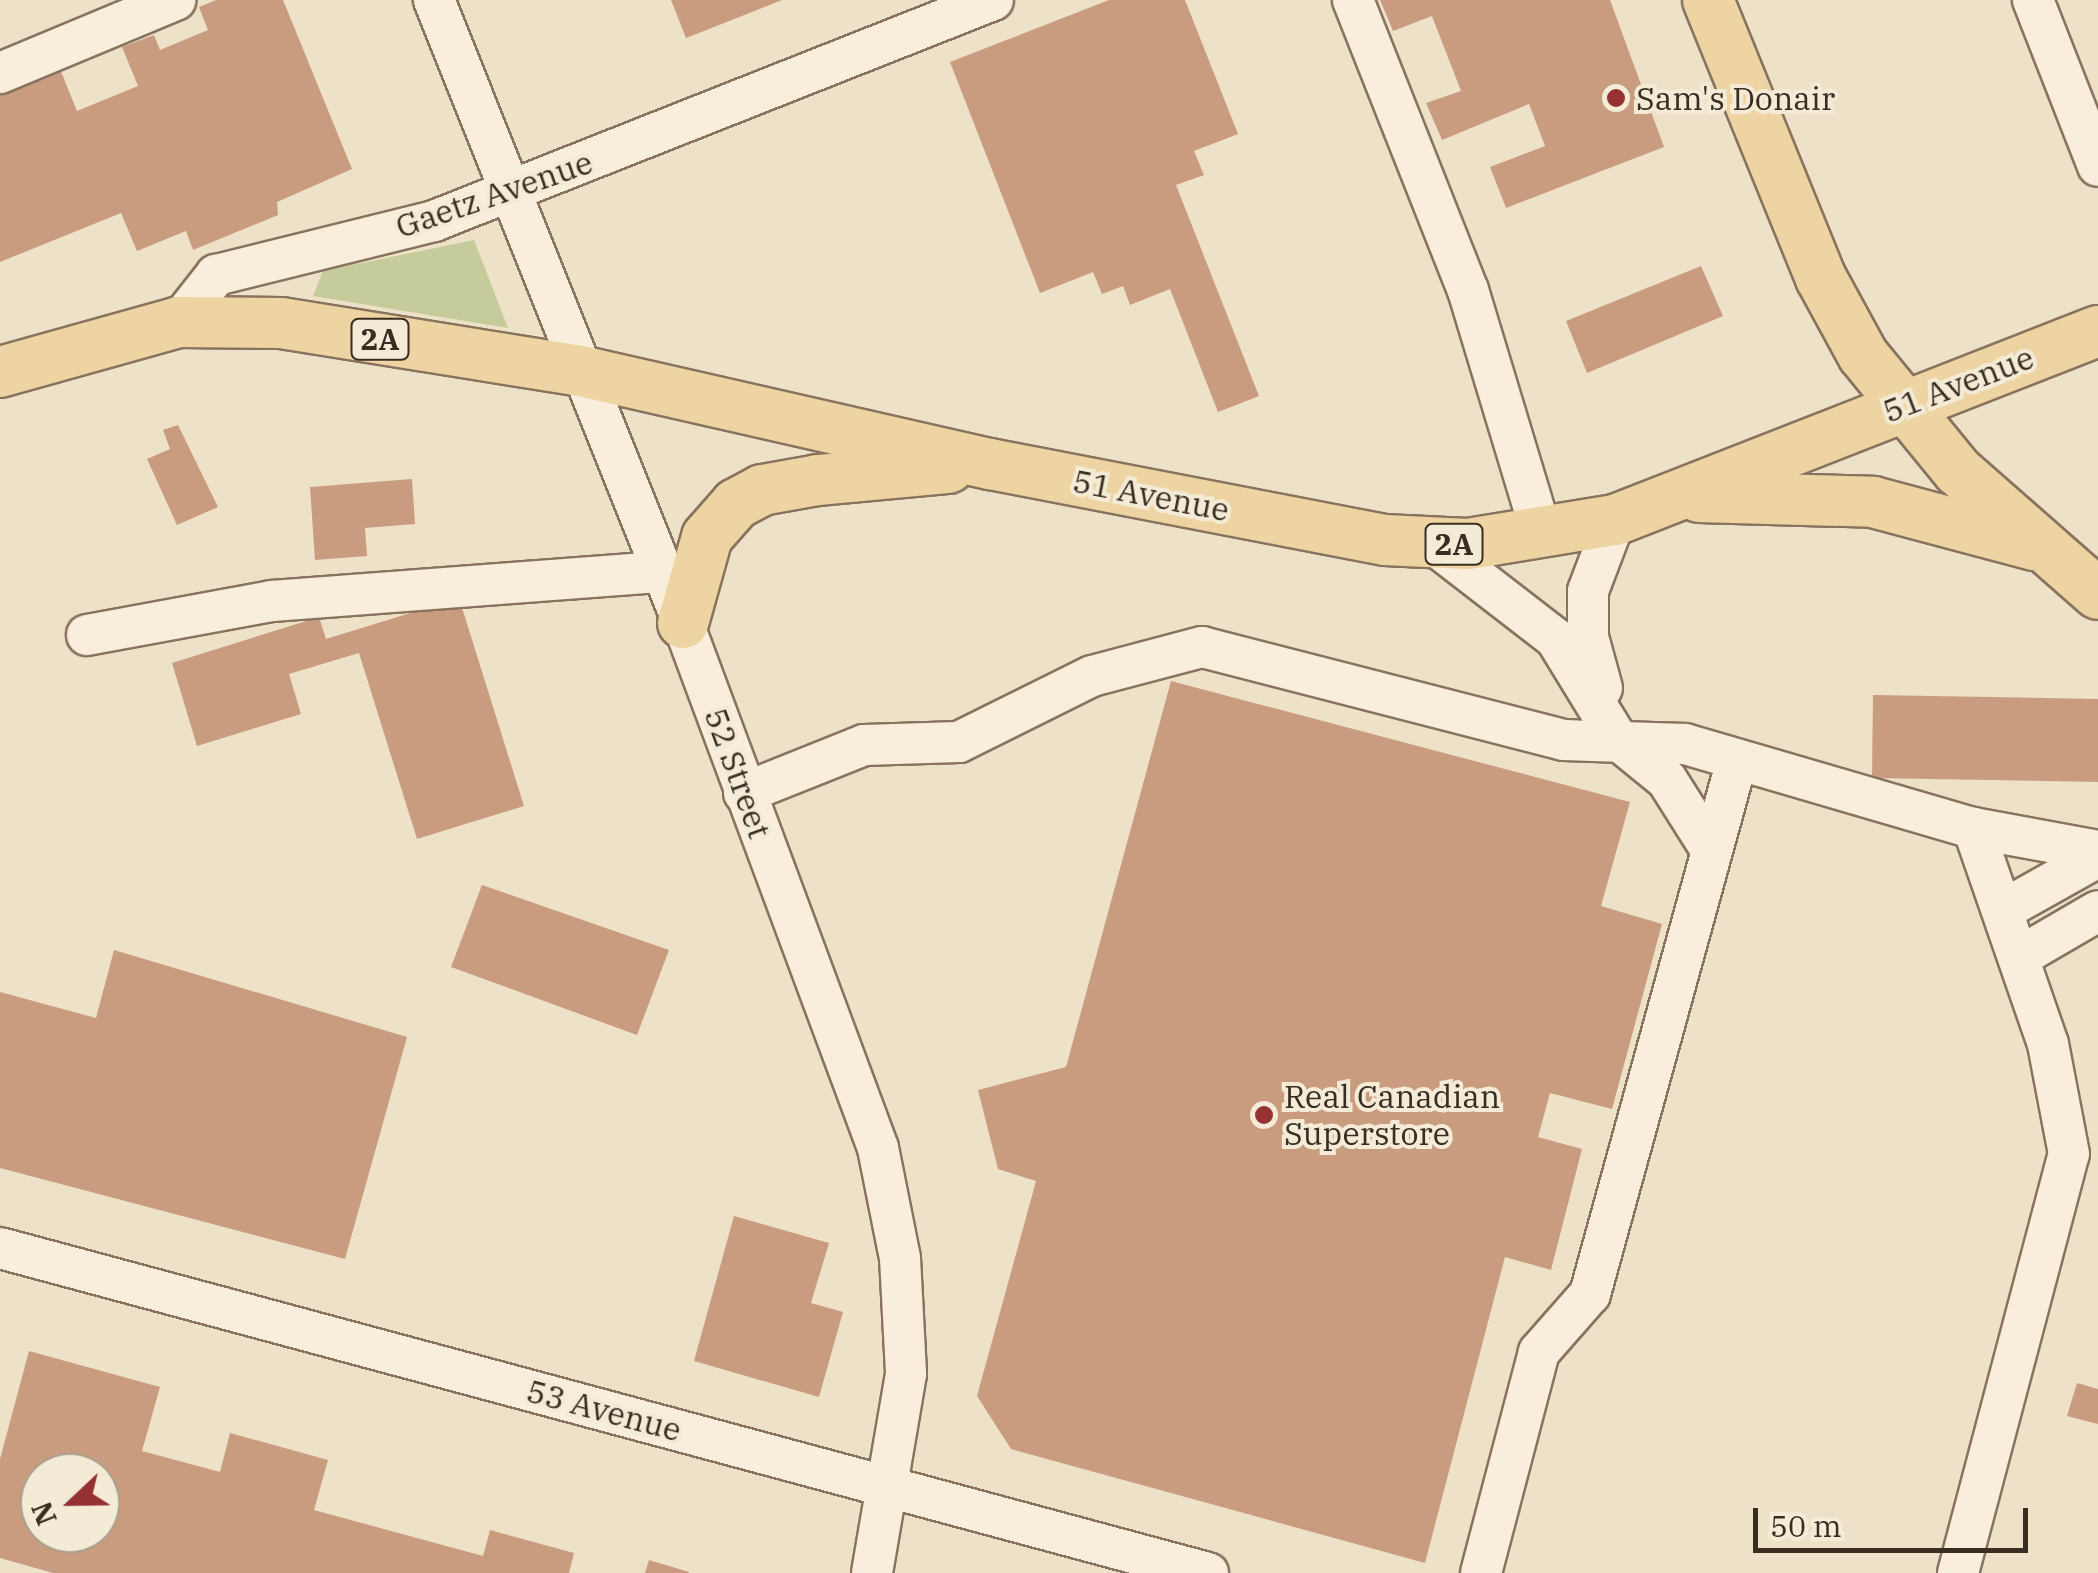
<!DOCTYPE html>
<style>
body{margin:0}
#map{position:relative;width:2098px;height:1573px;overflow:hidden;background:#ede1c8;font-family:"IBM Plex Serif",serif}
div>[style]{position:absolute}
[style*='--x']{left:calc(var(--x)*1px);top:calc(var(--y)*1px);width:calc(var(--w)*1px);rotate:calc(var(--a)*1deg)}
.green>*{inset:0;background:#c6cb9c}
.building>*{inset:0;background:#c99c80}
.roads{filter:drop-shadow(2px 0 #88735e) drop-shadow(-2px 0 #88735e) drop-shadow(0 2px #88735e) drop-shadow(0 -2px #88735e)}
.minor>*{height:40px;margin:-20px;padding:0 20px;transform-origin:20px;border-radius:20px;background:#f8eedb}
.major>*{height:50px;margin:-25px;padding:0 25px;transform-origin:25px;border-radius:25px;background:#eed4a2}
.dots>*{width:28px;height:28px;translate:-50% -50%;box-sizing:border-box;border:5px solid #f4ebd7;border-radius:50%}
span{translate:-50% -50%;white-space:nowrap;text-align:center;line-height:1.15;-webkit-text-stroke:8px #f4ebd7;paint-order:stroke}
.shield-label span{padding:2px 8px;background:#f4ebd7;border:2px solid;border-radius:8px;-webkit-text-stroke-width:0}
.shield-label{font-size:30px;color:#392c21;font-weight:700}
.poi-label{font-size:32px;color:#392c21}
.left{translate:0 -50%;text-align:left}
.street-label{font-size:32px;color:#392c21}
.north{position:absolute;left:20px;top:1453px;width:100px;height:100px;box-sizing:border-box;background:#f4ebd7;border:2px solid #a99f8e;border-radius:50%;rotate:248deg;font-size:28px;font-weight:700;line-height:40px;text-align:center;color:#392c21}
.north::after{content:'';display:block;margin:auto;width:35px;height:45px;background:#953033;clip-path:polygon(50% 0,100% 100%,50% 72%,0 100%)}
.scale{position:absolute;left:1753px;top:1508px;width:275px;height:45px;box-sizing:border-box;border:5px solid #392c21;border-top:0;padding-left:12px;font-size:30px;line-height:35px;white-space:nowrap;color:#392c21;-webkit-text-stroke:8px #f4ebd7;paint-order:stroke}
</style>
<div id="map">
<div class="green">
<div style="clip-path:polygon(474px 240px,508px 328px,313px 296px,323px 271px)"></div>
</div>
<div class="building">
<div style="clip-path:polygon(216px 0,283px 0,352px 169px,277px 202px,278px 215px,193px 250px,186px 231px,137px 251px,121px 213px,0 262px,0 93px,60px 69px,77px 111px,138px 86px,122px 47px,154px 35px,160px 50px,208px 30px,199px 7px)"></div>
<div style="clip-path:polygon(671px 0,782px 0,686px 38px)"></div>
<div style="clip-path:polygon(1109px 0,1185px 0,1238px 134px,1194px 151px,1204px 175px,1176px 185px,1259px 396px,1218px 412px,1170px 289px,1130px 305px,1123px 286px,1102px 294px,1093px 272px,1040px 293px,950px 62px)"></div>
<div style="clip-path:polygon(1380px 0,1610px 0,1664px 147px,1506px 208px,1490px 167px,1545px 146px,1529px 104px,1442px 140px,1426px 103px,1461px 91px,1432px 16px,1393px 31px)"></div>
<div style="clip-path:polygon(1701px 266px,1723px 316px,1587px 373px,1566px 321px)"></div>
<div style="clip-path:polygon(178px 425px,218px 507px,177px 525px,147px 459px,170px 449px,163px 430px)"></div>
<div style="clip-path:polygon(412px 479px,415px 524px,365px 528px,367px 556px,315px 560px,310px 487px)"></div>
<div style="clip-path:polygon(459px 598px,524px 806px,417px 839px,359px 653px,289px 674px,301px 714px,197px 746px,172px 663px,319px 617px,326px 639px)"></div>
<div style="clip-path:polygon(1171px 681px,1630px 802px,1601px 906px,1662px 924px,1612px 1109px,1550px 1093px,1538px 1137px,1582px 1149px,1551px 1270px,1505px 1257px,1425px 1563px,1011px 1449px,977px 1396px,1036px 1181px,998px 1169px,978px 1090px,1066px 1067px)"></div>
<div style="clip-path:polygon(1873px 695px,2098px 699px,2098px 782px,1872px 778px)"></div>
<div style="clip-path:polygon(482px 885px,669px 950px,637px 1035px,451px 967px)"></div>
<div style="clip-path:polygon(114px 950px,407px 1037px,345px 1259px,0 1168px,0 992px,96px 1018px)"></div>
<div style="clip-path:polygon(734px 1216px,829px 1243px,811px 1303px,843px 1312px,819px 1397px,694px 1361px)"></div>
<div style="clip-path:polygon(evenodd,29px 1351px,160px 1387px,142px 1451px,220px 1472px,230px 1433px,328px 1460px,314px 1510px,483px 1556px,490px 1530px,574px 1553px,569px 1573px,53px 1573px,0 1558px,0 1459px,29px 1351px,40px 1473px,100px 1473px,100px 1533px,40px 1533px,40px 1473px)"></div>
<div style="clip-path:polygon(2077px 1383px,2098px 1389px,2098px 1424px,2067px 1416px)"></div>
<div style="clip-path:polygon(649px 1560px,689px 1572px,689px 1573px,645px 1573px)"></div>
</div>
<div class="roads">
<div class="minor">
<div style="--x:434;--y:0;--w:671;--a:68.21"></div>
<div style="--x:683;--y:623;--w:560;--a:69.62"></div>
<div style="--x:878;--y:1148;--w:112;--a:78.7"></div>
<div style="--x:900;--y:1258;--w:116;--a:87"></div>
<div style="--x:906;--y:1374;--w:202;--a:99.7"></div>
<div style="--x:1353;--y:0;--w:312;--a:68.4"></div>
<div style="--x:1468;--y:290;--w:256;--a:73.2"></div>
<div style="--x:2033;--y:0;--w:178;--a:68.6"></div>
<div style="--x:0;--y:73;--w:190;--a:-22.6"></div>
<div style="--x:179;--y:322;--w:60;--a:-51.8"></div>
<div style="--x:216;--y:275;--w:225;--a:-13.9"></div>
<div style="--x:434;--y:221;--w:601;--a:-21.57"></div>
<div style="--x:1432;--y:543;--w:157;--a:37.7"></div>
<div style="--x:1556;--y:639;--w:119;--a:58.5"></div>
<div style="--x:1618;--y:740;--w:63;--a:39.2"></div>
<div style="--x:1667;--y:780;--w:80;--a:57.7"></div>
<div style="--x:87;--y:635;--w:188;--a:-10.4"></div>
<div style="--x:272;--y:601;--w:391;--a:-4.3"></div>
<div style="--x:1602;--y:688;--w:53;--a:-105.4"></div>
<div style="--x:1588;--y:637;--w:46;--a:-90"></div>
<div style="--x:1588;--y:591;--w:76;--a:-69.2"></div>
<div style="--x:744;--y:793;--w:129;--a:-21.8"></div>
<div style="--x:864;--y:745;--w:95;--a:-1.8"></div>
<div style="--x:959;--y:742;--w:148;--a:-26.4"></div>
<div style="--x:1092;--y:676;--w:114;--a:-14.8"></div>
<div style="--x:1202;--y:647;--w:374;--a:14.4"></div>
<div style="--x:1564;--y:740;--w:121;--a:1.9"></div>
<div style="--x:1685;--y:744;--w:300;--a:16.3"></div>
<div style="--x:1973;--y:828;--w:127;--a:10.4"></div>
<div style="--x:2003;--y:910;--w:109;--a:-29.2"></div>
<div style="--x:2019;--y:957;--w:91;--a:-30.2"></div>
<div style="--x:0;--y:1248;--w:1251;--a:15.06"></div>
<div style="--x:1481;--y:1573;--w:228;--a:-75.3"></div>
<div style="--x:1539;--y:1352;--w:77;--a:-48.7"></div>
<div style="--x:1590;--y:1294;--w:554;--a:-74.61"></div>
<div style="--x:1958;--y:1573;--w:433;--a:-75.2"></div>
<div style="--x:2069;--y:1154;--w:112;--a:-100.8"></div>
<div style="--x:2048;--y:1044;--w:229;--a:-109.1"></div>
</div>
<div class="major">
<div style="--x:1708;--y:0;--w:300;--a:67.9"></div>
<div style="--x:1821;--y:278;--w:88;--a:61.4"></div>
<div style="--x:1863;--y:355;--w:150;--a:50.7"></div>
<div style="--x:1958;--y:471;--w:186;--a:41.3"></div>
<div style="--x:0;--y:372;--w:186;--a:-15.6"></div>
<div style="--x:179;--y:322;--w:102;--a:0.6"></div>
<div style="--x:281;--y:323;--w:303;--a:9.1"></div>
<div style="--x:580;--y:371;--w:420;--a:12.8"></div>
<div style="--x:990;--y:464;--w:402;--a:10.9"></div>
<div style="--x:1385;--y:540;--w:83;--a:2.8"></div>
<div style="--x:1468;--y:544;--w:149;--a:-9.3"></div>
<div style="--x:1615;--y:520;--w:519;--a:-21.37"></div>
<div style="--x:1699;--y:497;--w:174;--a:1.6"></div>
<div style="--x:1873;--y:502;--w:166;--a:15"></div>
<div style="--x:683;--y:623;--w:89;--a:-74.4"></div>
<div style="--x:707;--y:537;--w:44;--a:-48.7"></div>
<div style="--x:736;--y:504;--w:30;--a:-28"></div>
<div style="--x:762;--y:490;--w:57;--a:-10.1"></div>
<div style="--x:818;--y:480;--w:131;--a:-5.3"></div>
</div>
</div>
<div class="dots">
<div style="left:1616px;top:98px;background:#953033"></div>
<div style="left:1264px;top:1115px;background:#953033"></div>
</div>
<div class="shield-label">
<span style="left:380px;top:339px">2A</span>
<span style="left:1454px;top:544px">2A</span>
</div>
<div class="poi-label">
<span class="left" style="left:1636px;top:98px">Sam's Donair</span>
<span class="left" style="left:1284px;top:1115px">Real Canadian<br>Superstore</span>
</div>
<div class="street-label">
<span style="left:494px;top:194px;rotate:-19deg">Gaetz Avenue</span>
<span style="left:1958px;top:384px;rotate:-21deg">51 Avenue</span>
<span style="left:1151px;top:495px;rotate:11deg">51 Avenue</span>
<span style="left:738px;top:773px;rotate:70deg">52 Street</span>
<span style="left:604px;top:1410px;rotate:15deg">53 Avenue</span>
</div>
<div class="north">N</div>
<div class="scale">50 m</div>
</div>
